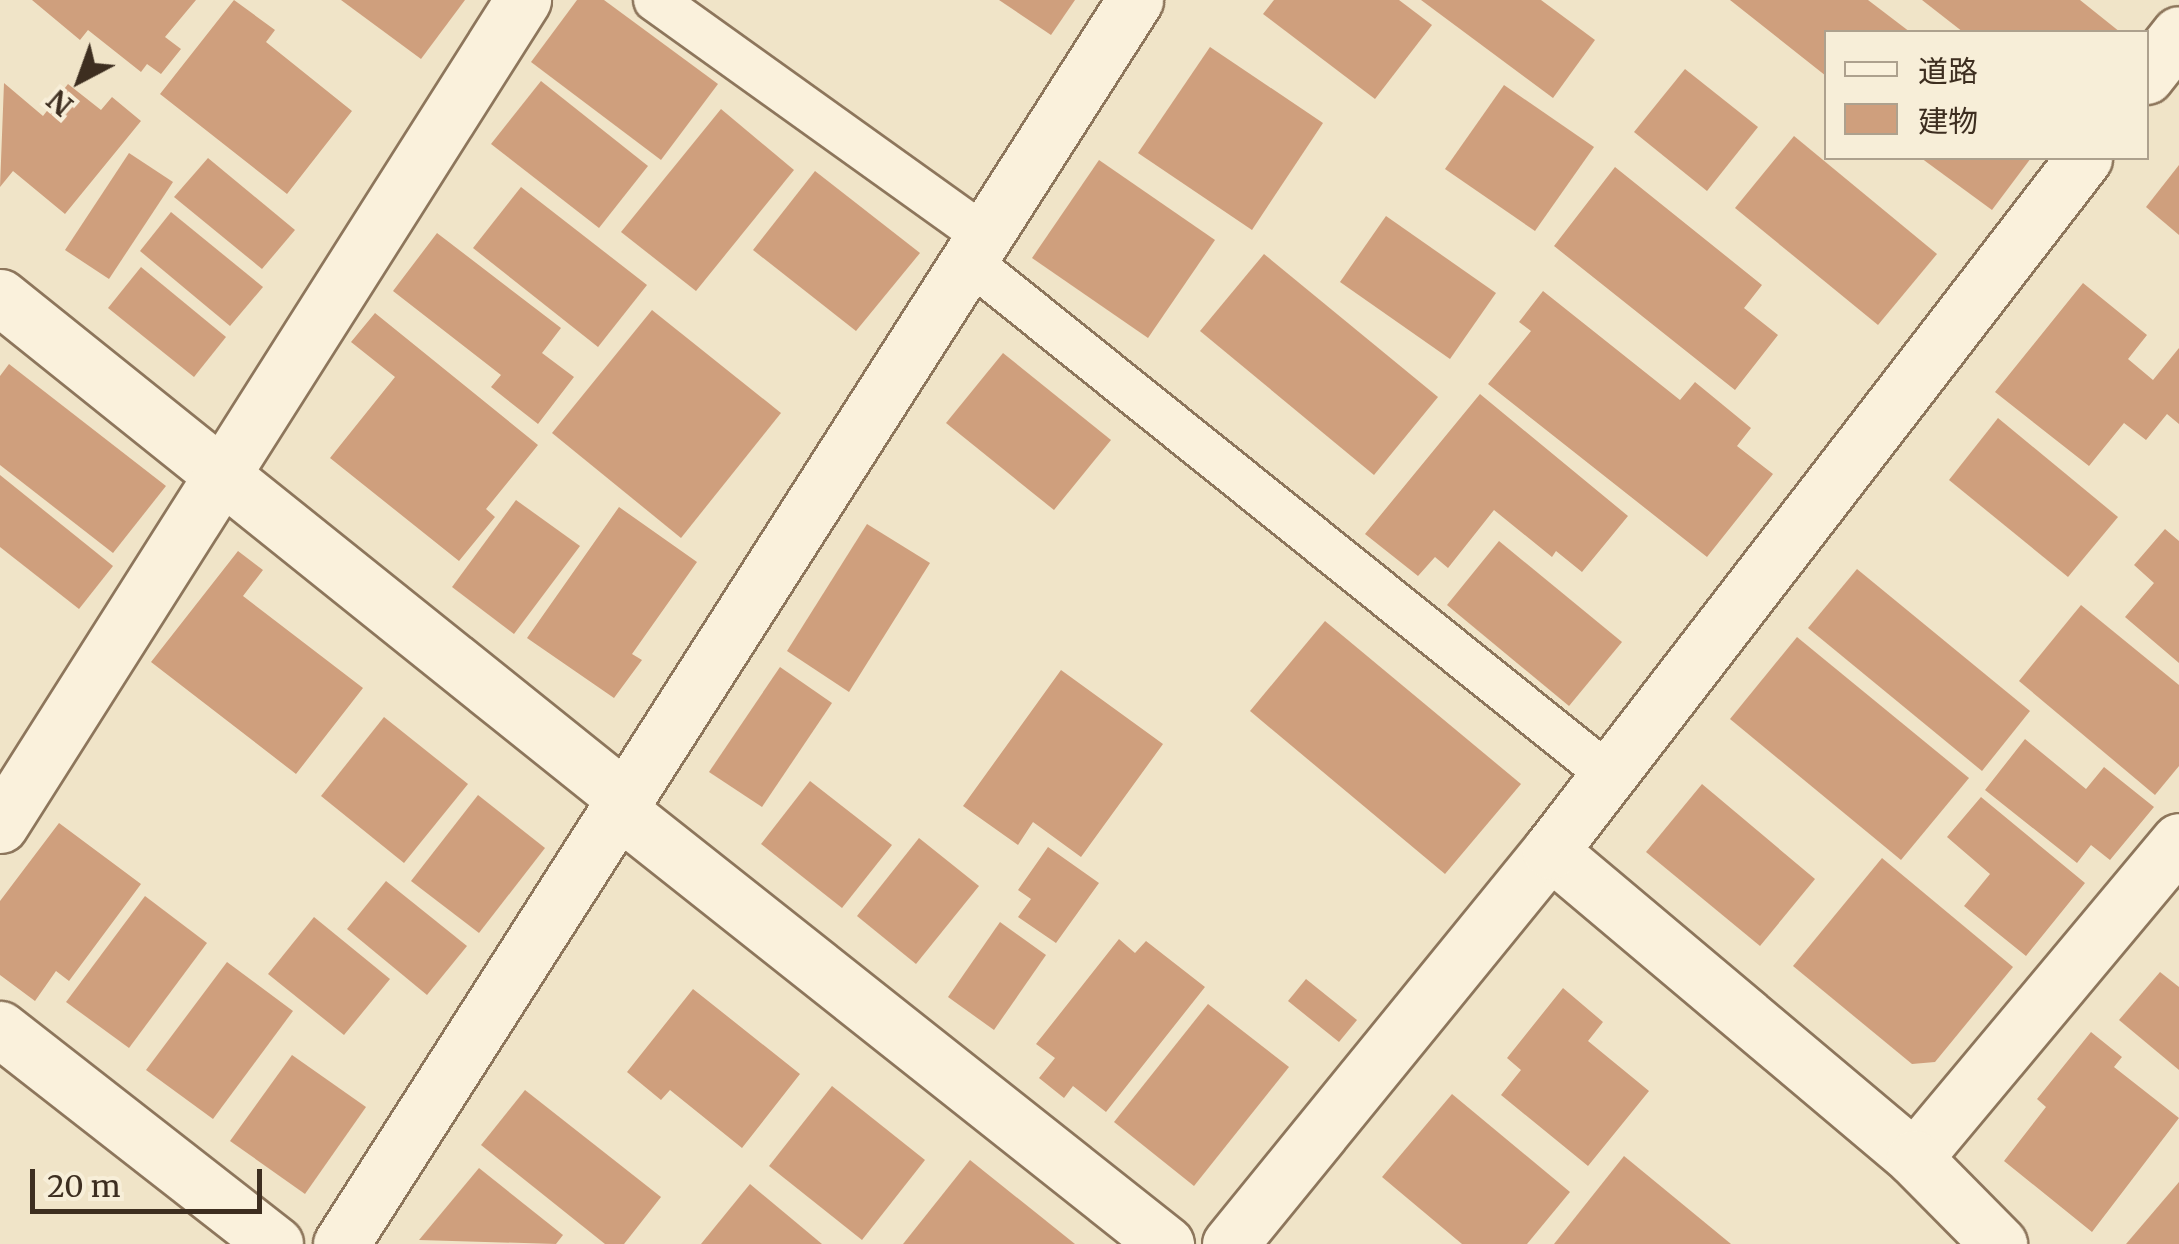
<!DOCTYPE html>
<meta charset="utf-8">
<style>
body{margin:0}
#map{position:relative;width:2179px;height:1244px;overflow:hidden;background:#f0e4c8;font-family:Merriweather,"Noto Sans JP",serif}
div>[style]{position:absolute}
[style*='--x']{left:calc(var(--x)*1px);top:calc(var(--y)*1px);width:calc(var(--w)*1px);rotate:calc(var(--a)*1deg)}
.building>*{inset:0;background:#cf9f7d}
.roads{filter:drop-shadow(2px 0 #8d765c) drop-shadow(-2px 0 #8d765c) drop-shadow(0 2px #8d765c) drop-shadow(0 -2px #8d765c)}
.lane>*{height:42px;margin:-21px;padding:0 21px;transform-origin:21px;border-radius:21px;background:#faf1dc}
.street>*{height:55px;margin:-27.5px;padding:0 27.5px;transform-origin:27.5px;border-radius:27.5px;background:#faf1dc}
.secondary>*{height:55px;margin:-27.5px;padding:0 27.5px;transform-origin:27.5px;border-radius:27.5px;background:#faf1dc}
span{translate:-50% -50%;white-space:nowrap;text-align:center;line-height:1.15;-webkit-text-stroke:10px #f7eed8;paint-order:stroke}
.legend{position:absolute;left:1824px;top:30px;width:325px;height:130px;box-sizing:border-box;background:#f7eed8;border:2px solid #ada18e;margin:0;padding:12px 18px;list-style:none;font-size:30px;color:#3d2e20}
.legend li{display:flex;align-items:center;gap:20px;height:50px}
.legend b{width:50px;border:2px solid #ada18e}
.north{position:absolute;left:30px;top:30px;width:100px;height:100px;-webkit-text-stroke:8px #f7eed8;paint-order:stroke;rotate:221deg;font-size:28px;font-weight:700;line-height:40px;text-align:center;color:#3d2e20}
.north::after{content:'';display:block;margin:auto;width:35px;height:45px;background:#3d2e20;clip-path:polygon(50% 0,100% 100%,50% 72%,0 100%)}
.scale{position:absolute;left:30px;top:1169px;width:232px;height:45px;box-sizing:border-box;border:5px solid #3d2e20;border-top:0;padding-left:12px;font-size:30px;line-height:35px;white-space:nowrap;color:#3d2e20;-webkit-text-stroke:8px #f7eed8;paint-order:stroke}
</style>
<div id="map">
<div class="building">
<div style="clip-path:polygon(32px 0,196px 0,165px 37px,181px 49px,161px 74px,147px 64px,141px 72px,88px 30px,80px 40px)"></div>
<div style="clip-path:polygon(234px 0,275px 30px,266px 42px,352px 111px,287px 194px,160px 94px)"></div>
<div style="clip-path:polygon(341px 0,465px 0,421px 59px)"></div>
<div style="clip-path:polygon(577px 0,604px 0,718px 84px,661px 160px,531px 62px)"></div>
<div style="clip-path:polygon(999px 0,1075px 0,1051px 35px)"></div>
<div style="clip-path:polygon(1274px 0,1399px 0,1432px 25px,1375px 99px,1263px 14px)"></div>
<div style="clip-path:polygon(1421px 0,1541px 0,1595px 40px,1553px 98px)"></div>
<div style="clip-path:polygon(1730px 0,1868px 0,1910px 32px,1826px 32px,1826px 76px)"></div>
<div style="clip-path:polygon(1922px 0,2080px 0,2120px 32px,1963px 32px)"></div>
<div style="clip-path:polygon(1210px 47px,1323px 123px,1252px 230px,1138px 153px)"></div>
<div style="clip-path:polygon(1685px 69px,1758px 127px,1707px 191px,1634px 132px)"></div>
<div style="clip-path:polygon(541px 81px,648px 166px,599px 228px,491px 144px)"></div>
<div style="clip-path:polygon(4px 83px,43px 116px,68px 84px,101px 110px,112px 97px,141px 121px,65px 214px,13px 171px,0 187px)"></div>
<div style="clip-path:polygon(1504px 85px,1594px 147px,1535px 231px,1445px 169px)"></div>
<div style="clip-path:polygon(721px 109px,794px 170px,696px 291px,621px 232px)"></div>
<div style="clip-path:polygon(1794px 136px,1937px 254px,1878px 325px,1735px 208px)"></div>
<div style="clip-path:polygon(129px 153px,173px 182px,109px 279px,65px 250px)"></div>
<div style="clip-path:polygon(208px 158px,295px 230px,262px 269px,174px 197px)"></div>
<div style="clip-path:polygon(1921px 158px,2031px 158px,1992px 210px)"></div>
<div style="clip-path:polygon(1099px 160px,1215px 240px,1148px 338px,1032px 258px)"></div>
<div style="clip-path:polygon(2179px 165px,2179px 235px,2146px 207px)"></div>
<div style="clip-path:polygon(1615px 167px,1762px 285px,1744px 308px,1778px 335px,1735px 390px,1554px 246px)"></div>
<div style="clip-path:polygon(815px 171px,920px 253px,856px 331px,753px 250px)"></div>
<div style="clip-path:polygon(521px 187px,647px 285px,598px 347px,473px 248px)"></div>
<div style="clip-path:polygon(171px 212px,263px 287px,230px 326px,140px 251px)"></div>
<div style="clip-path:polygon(1386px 216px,1496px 293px,1450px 359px,1340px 282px)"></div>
<div style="clip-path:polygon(437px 233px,561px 328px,542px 353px,574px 377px,538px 424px,491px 387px,501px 375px,393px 291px)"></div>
<div style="clip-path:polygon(1264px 254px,1438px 397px,1374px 475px,1200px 331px)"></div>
<div style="clip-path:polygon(141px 267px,226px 337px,194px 377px,108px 308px)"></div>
<div style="clip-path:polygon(2083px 283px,2147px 335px,2128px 359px,2153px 380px,2179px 348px,2179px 424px,2167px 414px,2146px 440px,2124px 423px,2089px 466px,1995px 392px)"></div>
<div style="clip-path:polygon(1543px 291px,1680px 400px,1695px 382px,1751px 428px,1737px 446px,1773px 474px,1707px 557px,1488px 384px,1531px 331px,1519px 322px)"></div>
<div style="clip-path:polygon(652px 310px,781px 413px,681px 538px,552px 433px)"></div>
<div style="clip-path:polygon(375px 313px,538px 445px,486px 509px,495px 517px,459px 561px,330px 458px,395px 377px,351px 342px)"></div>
<div style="clip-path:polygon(1003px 353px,1111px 440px,1054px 510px,946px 423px)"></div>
<div style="clip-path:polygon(9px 364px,166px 486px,113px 553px,0 465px,0 376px)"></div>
<div style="clip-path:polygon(1480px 394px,1628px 516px,1582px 572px,1556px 551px,1552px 557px,1494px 510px,1448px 568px,1435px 557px,1418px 576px,1365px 534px)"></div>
<div style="clip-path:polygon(1998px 418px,2118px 517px,2068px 577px,1949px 480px)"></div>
<div style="clip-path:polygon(0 475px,113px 566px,79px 609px,0 547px)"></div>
<div style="clip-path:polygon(516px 500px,580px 546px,514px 634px,452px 587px)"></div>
<div style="clip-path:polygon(619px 507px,697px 562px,632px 654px,642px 660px,614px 698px,527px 638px)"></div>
<div style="clip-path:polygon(867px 524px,930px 563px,849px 692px,787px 651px)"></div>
<div style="clip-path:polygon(2165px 529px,2179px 541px,2179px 663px,2125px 617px,2154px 583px,2134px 565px)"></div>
<div style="clip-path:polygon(1499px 541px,1622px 642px,1569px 706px,1447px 605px)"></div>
<div style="clip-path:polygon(238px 551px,263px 570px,243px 596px,363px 688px,296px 774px,151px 662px)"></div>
<div style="clip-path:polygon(1857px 569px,2030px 711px,1982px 771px,1808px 628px)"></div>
<div style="clip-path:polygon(2081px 605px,2179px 685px,2179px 766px,2155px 795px,2019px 681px)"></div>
<div style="clip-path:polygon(1325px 621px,1521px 784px,1445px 874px,1250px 711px)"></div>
<div style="clip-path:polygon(1797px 637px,1969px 778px,1901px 860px,1730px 719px)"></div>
<div style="clip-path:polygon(780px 667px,832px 703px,762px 807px,709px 772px)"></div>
<div style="clip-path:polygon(1061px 670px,1163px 744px,1081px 857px,1033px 822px,1018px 845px,963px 806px)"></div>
<div style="clip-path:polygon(384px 717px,468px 784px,404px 863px,321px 796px)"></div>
<div style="clip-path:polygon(2025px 739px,2086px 789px,2104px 767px,2154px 807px,2110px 860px,2091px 845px,2077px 863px,1985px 790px)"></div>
<div style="clip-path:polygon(810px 781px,892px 845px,842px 908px,761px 844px)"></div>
<div style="clip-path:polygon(1702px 784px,1815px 879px,1760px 946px,1646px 852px)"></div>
<div style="clip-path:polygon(478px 795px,545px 848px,479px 933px,411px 881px)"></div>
<div style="clip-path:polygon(1981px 797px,2085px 883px,2026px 956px,1964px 906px,1990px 874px,1947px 837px)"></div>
<div style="clip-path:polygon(59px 823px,141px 884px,69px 981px,56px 971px,35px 1001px,0 975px,0 901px)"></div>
<div style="clip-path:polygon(919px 838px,979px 886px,916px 964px,857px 916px)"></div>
<div style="clip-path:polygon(1048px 847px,1099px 883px,1056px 943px,1018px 917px,1031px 899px,1018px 890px)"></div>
<div style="clip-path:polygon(1882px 858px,2013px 967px,1935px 1062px,1912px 1064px,1793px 966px)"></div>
<div style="clip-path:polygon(386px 881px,467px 946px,427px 995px,347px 929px)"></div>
<div style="clip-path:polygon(145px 896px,207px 943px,129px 1048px,66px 1002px)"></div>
<div style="clip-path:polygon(314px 917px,390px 979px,344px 1035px,268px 974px)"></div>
<div style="clip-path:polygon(1000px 922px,1046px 955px,994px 1030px,948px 997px)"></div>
<div style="clip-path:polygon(1119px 939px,1135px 953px,1146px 941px,1205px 987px,1106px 1112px,1073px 1086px,1064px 1098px,1039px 1078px,1055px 1058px,1036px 1044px)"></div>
<div style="clip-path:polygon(227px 962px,293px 1011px,213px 1119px,146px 1070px)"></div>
<div style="clip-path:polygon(2160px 972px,2179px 987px,2179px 1070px,2119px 1020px)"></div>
<div style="clip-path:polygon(1306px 979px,1357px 1020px,1339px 1042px,1288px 1001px)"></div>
<div style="clip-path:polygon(1563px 988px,1603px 1022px,1588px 1041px,1649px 1091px,1588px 1166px,1501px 1095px,1521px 1070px,1507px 1058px)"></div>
<div style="clip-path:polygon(693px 989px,800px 1074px,742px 1148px,670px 1090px,661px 1100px,627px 1072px)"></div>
<div style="clip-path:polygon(1208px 1004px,1289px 1067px,1194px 1186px,1114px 1122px)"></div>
<div style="clip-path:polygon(2091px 1032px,2122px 1057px,2114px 1067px,2179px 1118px,2092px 1232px,2004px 1161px,2046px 1107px,2037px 1099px)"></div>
<div style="clip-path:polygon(292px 1055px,366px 1107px,305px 1194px,230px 1141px)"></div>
<div style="clip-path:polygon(832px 1086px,925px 1160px,862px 1240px,769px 1166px)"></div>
<div style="clip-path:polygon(525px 1090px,661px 1197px,624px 1244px,605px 1244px,481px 1145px)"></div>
<div style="clip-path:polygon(1452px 1094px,1570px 1192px,1527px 1244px,1462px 1244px,1382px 1177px)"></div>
<div style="clip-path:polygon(1624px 1156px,1731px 1244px,1554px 1244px)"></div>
<div style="clip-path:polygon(970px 1160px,1075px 1244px,903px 1244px)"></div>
<div style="clip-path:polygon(479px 1168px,563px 1235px,556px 1244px,419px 1240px)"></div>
<div style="clip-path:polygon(2179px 1182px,2179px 1244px,2126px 1244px)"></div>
<div style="clip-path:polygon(750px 1184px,822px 1244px,701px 1244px)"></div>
</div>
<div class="roads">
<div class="lane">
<div style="--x:655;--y:0;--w:407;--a:35.6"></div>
<div style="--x:970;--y:262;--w:819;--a:38.76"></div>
</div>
<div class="street">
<div style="--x:0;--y:297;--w:804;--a:38.74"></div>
<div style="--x:620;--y:811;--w:697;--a:38.42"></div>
<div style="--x:0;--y:825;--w:977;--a:-57.63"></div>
<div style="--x:0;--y:1029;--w:349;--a:38"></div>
<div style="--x:1914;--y:1158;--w:413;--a:-50.1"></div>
<div style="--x:1230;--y:1244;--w:507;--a:-50.85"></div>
<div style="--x:1550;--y:851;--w:476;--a:40.1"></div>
<div style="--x:1914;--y:1158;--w:121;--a:45.3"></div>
</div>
<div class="secondary">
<div style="--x:2146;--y:76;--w:53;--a:-51.8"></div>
<div style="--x:1550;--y:851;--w:875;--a:-52.38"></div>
<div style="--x:341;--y:1244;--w:1476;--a:-57.45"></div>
</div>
</div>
<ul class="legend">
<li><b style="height:12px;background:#faf1dc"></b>道路</li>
<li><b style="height:28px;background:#cf9f7d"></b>建物</li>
</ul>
<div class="north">N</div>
<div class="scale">20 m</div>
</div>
